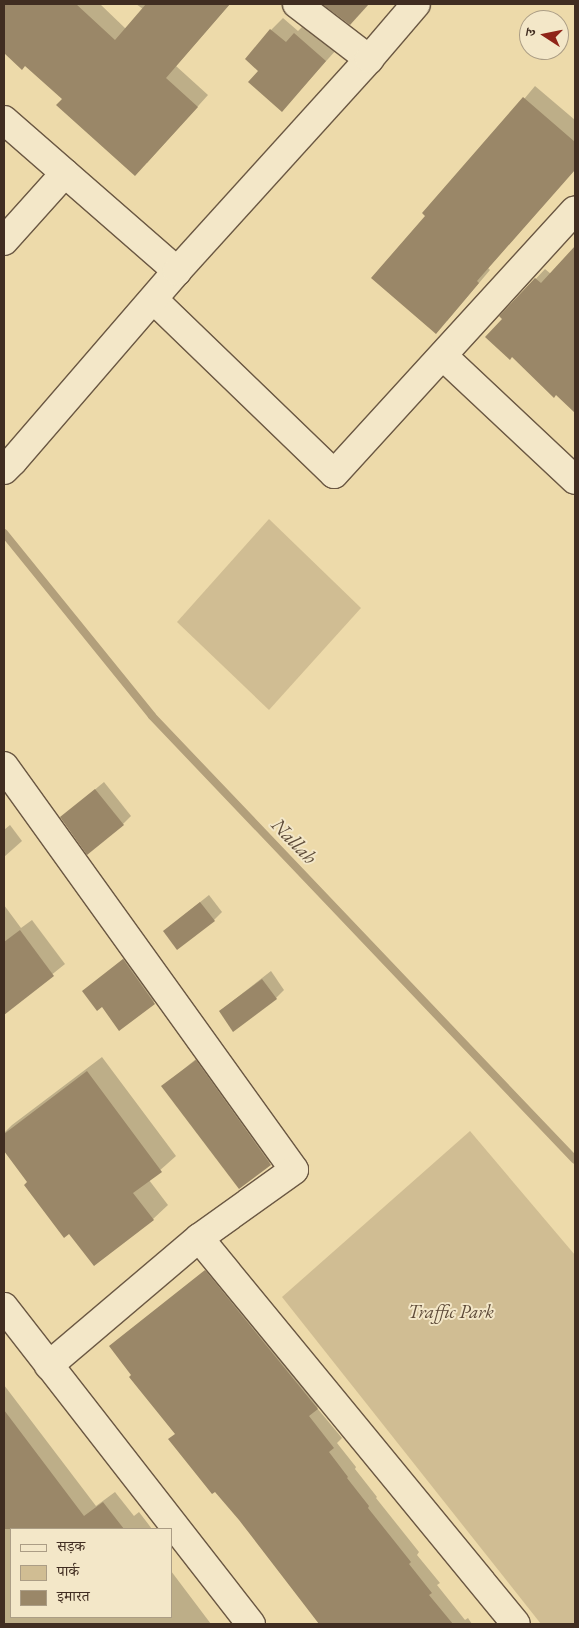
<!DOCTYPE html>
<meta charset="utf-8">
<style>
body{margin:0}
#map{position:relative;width:579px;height:1628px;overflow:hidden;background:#eddaaa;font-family:"EB Garamond","Noto Serif Devanagari",serif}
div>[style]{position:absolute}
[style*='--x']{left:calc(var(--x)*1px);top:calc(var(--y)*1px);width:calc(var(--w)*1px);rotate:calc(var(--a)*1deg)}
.green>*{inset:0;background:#d0bd93}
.shadow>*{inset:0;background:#0003}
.stream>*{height:8px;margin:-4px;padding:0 4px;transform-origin:4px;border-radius:4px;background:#b29f7b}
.building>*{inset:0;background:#9a8768}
.roads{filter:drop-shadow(1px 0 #6b5843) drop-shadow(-1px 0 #6b5843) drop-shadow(0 1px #6b5843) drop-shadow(0 -1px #6b5843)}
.minor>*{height:28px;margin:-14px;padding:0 14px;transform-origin:14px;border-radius:14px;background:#f3e7c8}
span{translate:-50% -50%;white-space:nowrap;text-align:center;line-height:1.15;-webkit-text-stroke:4px #f3e7c8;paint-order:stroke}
.park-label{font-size:19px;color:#5d4a38;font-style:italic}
.water-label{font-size:20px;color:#5c4a38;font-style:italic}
.frame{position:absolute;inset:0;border:5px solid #402d21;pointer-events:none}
.legend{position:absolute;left:10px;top:1528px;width:162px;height:90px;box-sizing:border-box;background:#f3e7c8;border:1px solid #ab9d85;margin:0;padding:6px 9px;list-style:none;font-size:15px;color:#402d21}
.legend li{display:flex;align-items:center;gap:10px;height:25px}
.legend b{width:25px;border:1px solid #ab9d85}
.north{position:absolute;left:519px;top:10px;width:50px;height:50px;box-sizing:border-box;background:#f3e7c8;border:1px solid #ab9d85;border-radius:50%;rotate:281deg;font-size:14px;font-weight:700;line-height:20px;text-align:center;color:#402d21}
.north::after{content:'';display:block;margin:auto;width:18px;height:22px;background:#8f2418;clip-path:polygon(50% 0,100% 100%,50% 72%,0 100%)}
</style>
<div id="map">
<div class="green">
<div style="clip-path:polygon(269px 519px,361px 608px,269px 710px,177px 622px)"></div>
<div style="clip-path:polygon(470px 1131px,575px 1255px,575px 1624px,541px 1624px,282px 1297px)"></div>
</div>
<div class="shadow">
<div style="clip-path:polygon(4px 4px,100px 4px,126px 29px,143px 9px,136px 4px,230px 4px,176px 66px,208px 95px,147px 163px,63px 99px,25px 65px,22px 68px,4px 52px)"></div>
<div style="clip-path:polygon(283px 18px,298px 31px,307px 22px,337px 49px,293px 98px,271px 30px)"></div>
<div style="clip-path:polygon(535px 86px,575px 120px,575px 169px,488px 268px,490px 270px,447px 321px,427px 215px)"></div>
<div style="clip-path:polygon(575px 248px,575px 411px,556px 393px,501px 316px,545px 269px,551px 274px)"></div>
<div style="clip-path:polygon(104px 782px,131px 816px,123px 824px,62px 817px)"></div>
<div style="clip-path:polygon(10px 825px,22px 841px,4px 857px,4px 830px)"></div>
<div style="clip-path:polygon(209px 895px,222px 912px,214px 920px,164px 931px)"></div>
<div style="clip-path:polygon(4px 905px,21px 928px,32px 920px,65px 964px,4px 1013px)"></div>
<div style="clip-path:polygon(132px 952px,163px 994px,120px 1029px,102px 1005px,84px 991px)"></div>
<div style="clip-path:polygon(271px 971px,284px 990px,276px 998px,220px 1011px)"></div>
<div style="clip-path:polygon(207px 1050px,281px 1153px,240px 1187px,163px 1086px)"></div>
<div style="clip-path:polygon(102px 1057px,176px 1156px,149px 1180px,168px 1205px,153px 1219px,28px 1182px,4px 1149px,4px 1133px,12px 1125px)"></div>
<div style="clip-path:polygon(215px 1263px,326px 1399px,317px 1408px,342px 1438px,337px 1443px,356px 1467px,355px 1469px,377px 1497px,376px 1498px,419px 1552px,417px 1555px,440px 1583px,437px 1585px,465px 1620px,468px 1618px,472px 1624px,321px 1624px,110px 1346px)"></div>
<div style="clip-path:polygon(4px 1385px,96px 1506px,115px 1492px,134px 1516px,139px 1512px,152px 1529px,11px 1529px,11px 1617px,171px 1617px,171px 1571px,211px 1624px,4px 1624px)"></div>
</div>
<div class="stream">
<div style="--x:4;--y:533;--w:235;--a:51"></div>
<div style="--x:152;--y:716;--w:613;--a:46.39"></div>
</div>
<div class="building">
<div style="clip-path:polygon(4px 4px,76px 4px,115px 40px,146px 4px,230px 4px,166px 78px,198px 107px,135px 176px,56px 105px,62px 99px,25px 66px,22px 70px,4px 53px)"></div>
<div style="clip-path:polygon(322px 4px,369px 4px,350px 25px)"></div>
<div style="clip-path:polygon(270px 29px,286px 42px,294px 33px,326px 61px,282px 112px,248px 82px,258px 71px,245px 59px)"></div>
<div style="clip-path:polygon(523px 97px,575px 142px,575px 170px,477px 281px,479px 283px,436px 334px,371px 278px,425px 216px,422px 213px)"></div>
<div style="clip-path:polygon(575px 246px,575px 413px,556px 395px,554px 398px,512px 357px,510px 360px,485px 337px,502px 319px,499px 316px,535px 278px,541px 283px)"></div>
<div style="clip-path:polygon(95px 789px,124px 825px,87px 855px,60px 817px)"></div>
<div style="clip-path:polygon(200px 902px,215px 921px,177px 950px,163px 931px)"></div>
<div style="clip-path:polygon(20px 930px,54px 976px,4px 1015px,4px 942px)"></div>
<div style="clip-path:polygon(123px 959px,155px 1004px,119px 1031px,102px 1007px,97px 1011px,82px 991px)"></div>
<div style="clip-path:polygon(262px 979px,277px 999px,233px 1032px,219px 1011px)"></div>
<div style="clip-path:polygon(196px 1060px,271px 1165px,239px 1189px,161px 1086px)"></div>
<div style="clip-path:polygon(87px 1071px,162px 1172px,133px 1193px,154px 1220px,94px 1266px,69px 1234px,64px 1238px,24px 1185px,27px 1182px,4px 1151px,4px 1134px)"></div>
<div style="clip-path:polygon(205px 1270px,318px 1409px,309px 1416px,334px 1448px,329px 1452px,348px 1477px,347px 1478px,369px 1506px,368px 1508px,411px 1562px,409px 1564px,432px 1593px,429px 1595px,453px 1624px,319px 1624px,239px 1520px,215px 1492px,212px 1494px,168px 1439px,175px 1434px,129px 1377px,131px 1375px,109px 1346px)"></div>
<div style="clip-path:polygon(4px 1410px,84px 1516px,103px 1502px,124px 1529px,4px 1529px)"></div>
</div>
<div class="roads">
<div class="minor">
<div style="--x:297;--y:4;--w:91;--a:37.4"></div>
<div style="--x:4;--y:120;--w:230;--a:41.1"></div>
<div style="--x:4;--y:241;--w:91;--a:-48.1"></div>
<div style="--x:154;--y:300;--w:250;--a:44"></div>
<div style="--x:334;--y:474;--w:357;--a:-47.6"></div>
<div style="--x:443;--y:356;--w:181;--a:43.2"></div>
<div style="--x:4;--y:470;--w:13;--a:-45"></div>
<div style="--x:13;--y:461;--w:251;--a:-49.2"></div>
<div style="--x:177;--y:271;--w:286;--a:-47.8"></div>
<div style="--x:369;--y:59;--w:72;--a:-49.5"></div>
<div style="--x:4;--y:766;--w:497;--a:54.3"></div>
<div style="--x:294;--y:1170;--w:117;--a:144.4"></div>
<div style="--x:199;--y:1238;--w:197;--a:139.7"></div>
<div style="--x:199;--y:1238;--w:499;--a:50.6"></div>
<div style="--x:4;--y:1307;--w:402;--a:52.1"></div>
</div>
</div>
<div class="park-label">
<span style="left:451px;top:1312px">Traffic Park</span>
</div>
<div class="water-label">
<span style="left:294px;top:841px;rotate:46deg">Nallah</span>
</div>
<div class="frame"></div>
<ul class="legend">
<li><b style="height:6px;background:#f3e7c8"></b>सड़क</li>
<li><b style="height:14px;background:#d0bd93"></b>पार्क</li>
<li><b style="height:14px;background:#9a8768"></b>इमारत</li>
</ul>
<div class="north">उ</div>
</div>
